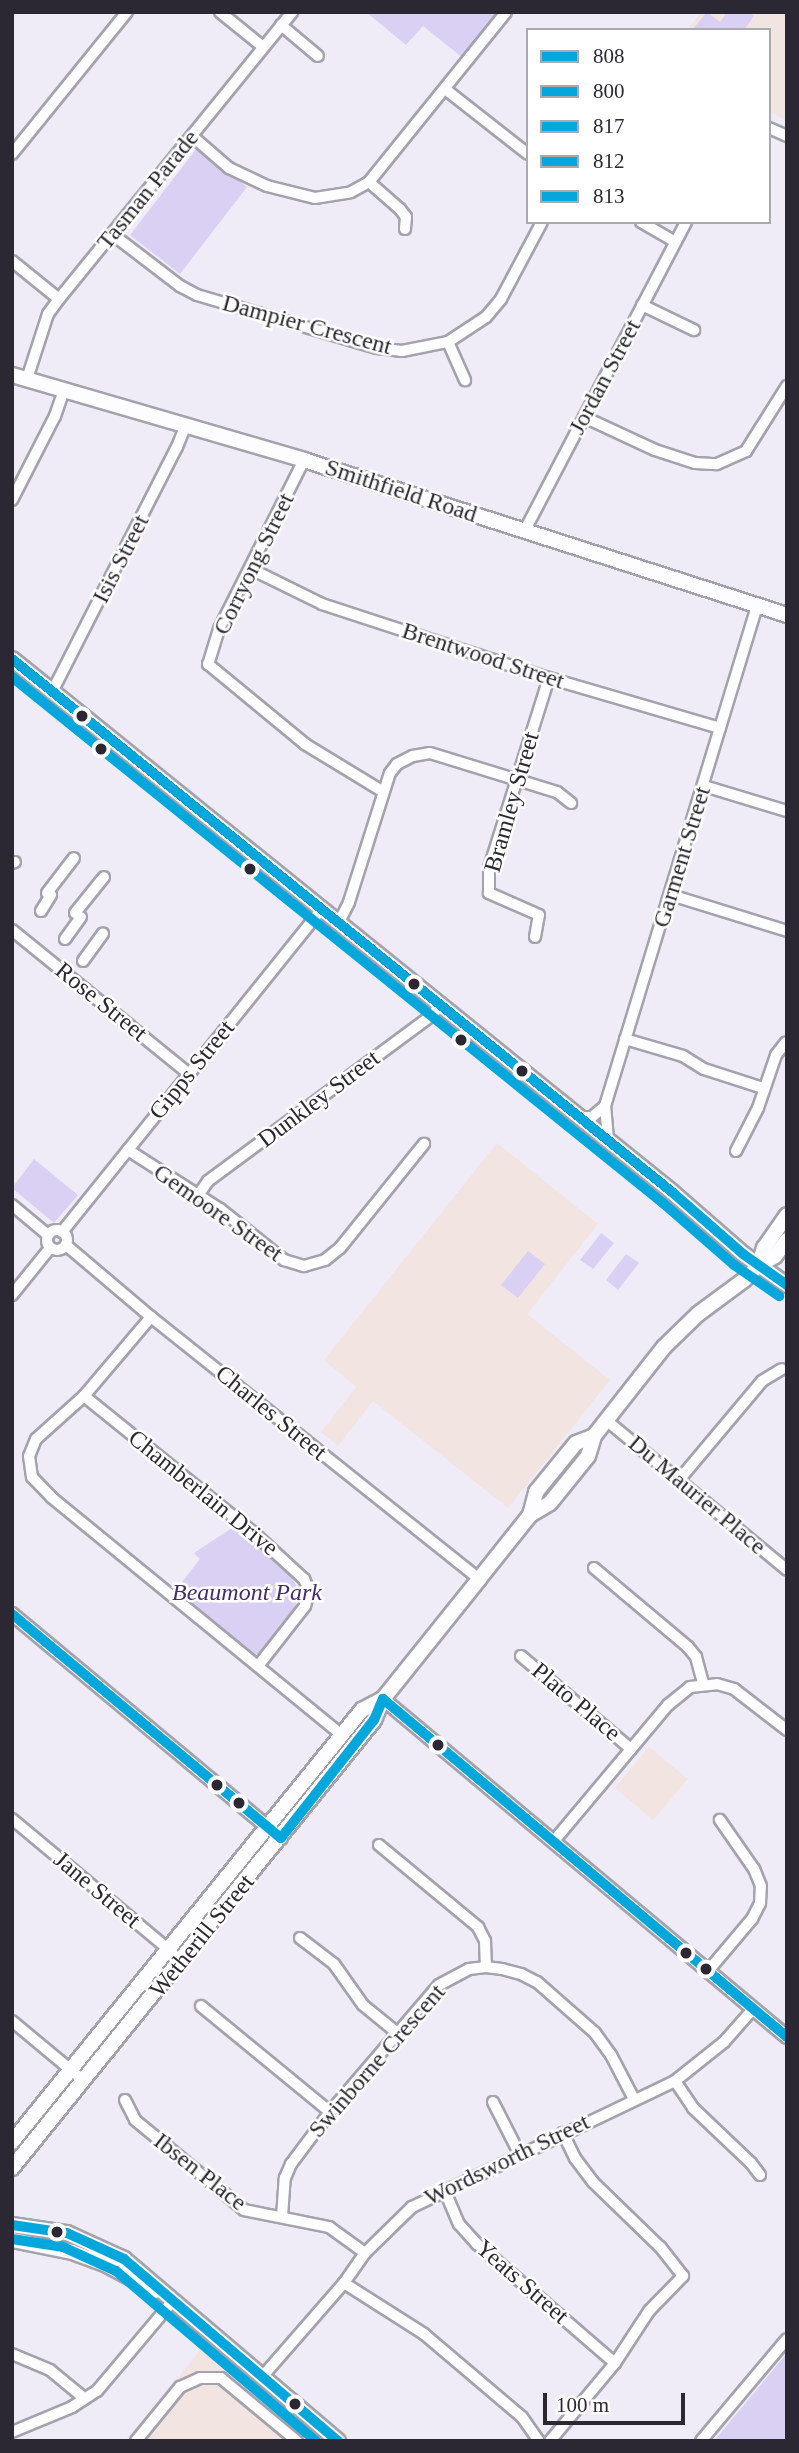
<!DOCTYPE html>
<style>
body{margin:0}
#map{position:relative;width:799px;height:2453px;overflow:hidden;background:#efecf7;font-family:"Times New Roman",serif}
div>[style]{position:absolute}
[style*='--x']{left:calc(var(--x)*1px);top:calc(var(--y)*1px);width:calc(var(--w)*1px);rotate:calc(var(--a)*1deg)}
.education>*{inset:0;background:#f1e4e1}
.green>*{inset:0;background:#dad0f4}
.roads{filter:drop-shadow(2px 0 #a4a2ac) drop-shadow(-2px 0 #a4a2ac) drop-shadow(0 2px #a4a2ac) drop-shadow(0 -2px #a4a2ac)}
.minor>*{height:10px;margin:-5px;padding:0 5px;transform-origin:5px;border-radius:5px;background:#fdfcfe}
.minor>.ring{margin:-5px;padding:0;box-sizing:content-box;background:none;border:10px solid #fdfcfe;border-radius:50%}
.tertiary>*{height:12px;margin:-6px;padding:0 6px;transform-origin:6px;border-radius:6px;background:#fdfcfe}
.secondary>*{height:14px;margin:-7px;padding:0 7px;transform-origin:7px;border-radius:7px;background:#fdfcfe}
.bus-1>*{height:10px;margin:-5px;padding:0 5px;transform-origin:5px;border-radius:5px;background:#04a7dc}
.bus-2>*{height:10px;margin:-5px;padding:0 5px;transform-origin:5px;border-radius:5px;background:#04a7dc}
.bus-3>*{height:10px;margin:-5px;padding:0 5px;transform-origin:5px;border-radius:5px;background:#04a7dc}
.bus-4>*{height:10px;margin:-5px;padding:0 5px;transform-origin:5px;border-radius:5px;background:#04a7dc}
.bus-5>*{height:10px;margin:-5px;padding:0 5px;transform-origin:5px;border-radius:5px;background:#04a7dc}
.dots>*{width:19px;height:19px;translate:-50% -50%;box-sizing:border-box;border:4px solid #fff;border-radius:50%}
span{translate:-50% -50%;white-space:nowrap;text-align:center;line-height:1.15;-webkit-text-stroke:5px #fff;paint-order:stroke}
.street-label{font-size:24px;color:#2b2833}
.park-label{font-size:24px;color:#452b71;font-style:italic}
.frame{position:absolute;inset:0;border:14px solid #2b2833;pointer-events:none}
.legend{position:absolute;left:526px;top:28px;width:245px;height:196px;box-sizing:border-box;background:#fff;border:2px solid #aaa9ad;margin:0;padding:9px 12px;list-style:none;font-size:21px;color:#2b2833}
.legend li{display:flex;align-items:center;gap:14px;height:35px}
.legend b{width:35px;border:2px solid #aaa9ad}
.scale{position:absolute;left:543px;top:2393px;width:142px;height:32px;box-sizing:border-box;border:4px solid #2b2833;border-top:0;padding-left:9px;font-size:21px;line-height:24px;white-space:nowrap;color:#2b2833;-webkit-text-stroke:5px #fff;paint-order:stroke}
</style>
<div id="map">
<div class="education">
<div style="clip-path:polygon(701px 12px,787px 12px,787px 122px,769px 111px,769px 30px,687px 30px)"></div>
<div style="clip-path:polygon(497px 1143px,598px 1224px,527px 1314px,610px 1380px,508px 1508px,373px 1401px,338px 1446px,321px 1432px,356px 1387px,324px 1360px)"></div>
<div style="clip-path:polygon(649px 1747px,688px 1779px,653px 1820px,615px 1788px)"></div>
<div style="clip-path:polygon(204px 2346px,317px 2441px,125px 2441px)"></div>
</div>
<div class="green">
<div style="clip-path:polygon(366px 12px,499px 12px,463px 58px,423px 26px,406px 45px)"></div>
<div style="clip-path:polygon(707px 12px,720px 22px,727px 12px,748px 12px,754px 16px,744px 30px,692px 30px)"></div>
<div style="clip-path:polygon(197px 148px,247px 187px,180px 274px,130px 235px)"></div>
<div style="clip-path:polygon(34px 1159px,78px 1195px,54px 1223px,12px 1188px)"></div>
<div style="clip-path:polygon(601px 1233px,614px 1243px,593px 1269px,580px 1260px)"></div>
<div style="clip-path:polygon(528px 1251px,545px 1264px,518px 1298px,501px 1285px)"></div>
<div style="clip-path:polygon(626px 1254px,639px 1263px,618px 1290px,606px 1280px)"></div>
<div style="clip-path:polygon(235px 1526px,289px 1570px,299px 1592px,293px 1616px,261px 1655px,249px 1652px,175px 1591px,200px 1559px,194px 1553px)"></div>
<div style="clip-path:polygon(787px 2353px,787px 2441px,714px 2441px)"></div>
</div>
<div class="roads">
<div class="minor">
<div style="--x:220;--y:12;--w:55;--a:39.1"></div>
<div style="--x:281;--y:25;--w:48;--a:40"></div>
<div style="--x:445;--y:89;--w:105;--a:38.1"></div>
<div style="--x:769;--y:128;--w:20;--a:24"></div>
<div style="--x:192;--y:136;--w:49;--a:40.9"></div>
<div style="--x:229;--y:168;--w:42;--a:25.3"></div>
<div style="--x:267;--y:186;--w:49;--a:14"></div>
<div style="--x:315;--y:198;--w:36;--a:-9"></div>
<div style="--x:351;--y:192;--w:21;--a:-29"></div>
<div style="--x:369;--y:182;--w:218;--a:-51.1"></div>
<div style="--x:12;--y:154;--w:183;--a:-51"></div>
<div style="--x:369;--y:182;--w:41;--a:41.1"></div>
<div style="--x:400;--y:209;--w:10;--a:53"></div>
<div style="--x:406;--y:217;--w:12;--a:95"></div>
<div style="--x:641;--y:222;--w:39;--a:30"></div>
<div style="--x:112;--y:234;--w:86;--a:37.4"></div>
<div style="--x:180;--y:286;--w:19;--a:28"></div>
<div style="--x:197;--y:295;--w:188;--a:16.4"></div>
<div style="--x:377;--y:348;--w:25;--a:7"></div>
<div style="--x:402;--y:351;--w:47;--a:-11.1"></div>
<div style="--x:448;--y:342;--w:45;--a:-33.3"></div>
<div style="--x:486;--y:317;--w:23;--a:-50"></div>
<div style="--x:501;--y:299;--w:87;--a:-62"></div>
<div style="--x:12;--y:261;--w:60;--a:39"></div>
<div style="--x:642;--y:305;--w:58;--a:25.7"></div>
<div style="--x:448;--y:342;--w:42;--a:65.9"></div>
<div style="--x:27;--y:379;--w:68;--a:-72.1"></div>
<div style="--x:48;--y:314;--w:19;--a:-54"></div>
<div style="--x:59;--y:299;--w:370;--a:-50.9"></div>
<div style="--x:584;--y:417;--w:78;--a:24.9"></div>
<div style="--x:655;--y:450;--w:42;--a:18"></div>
<div style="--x:695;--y:463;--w:22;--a:3"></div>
<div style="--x:717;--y:464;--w:32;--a:-24"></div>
<div style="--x:746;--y:451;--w:77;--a:-57.8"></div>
<div style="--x:304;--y:460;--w:189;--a:116.7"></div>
<div style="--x:219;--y:629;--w:37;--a:107"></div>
<div style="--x:208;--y:664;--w:126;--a:39.5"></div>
<div style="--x:305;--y:744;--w:90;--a:31.4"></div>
<div style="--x:12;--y:500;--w:94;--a:-62.9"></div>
<div style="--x:55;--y:416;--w:28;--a:-71"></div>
<div style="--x:524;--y:532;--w:350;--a:-62.4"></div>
<div style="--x:251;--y:569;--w:79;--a:26.2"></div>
<div style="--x:322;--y:604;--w:239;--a:18.1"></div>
<div style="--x:549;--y:678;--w:178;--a:16.3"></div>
<div style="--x:52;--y:692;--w:275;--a:-63"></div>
<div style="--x:177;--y:447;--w:24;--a:-68"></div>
<div style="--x:704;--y:786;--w:87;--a:16.8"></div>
<div style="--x:12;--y:863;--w:3;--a:-18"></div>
<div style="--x:47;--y:893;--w:44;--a:-52.4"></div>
<div style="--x:671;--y:895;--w:121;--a:17.2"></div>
<div style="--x:41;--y:911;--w:19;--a:-58"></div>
<div style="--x:75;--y:913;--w:46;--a:-51.1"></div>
<div style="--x:339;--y:922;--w:22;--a:-63"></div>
<div style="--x:349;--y:902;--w:135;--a:-72.4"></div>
<div style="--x:390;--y:773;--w:11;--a:-52"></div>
<div style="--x:397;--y:764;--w:18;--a:-27"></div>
<div style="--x:413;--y:756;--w:17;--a:-10"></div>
<div style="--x:430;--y:753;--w:133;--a:17.1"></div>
<div style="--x:557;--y:792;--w:18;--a:38"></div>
<div style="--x:12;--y:930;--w:228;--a:39.1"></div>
<div style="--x:535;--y:937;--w:22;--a:-80"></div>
<div style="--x:539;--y:915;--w:55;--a:-156.3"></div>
<div style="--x:489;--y:893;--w:25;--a:-90"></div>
<div style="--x:489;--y:868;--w:199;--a:-72.5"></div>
<div style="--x:65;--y:939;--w:27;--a:-54"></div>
<div style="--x:83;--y:961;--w:34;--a:-54"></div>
<div style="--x:625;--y:1039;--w:60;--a:16.3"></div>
<div style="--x:683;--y:1056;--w:25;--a:32"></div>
<div style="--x:704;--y:1069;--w:62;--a:17.9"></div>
<div style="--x:579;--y:1117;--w:13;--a:0"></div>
<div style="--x:592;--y:1117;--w:17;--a:-40"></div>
<div style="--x:608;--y:1139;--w:33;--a:-95"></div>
<div style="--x:605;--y:1106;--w:523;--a:-73.09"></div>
<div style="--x:128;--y:1150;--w:109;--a:32.7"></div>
<div style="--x:220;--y:1209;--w:82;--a:38.6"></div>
<div style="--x:284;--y:1260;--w:21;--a:17"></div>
<div style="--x:304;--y:1266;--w:22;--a:-16"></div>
<div style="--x:325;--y:1260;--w:19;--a:-39"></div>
<div style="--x:340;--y:1248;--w:134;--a:-51.1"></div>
<div style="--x:736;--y:1151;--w:48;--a:-62.9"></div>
<div style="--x:758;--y:1108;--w:56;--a:-71.2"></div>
<div style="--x:776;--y:1055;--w:16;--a:-52"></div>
<div style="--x:199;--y:1194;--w:16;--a:-55"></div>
<div style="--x:208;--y:1181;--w:279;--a:-36.5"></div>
<div style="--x:432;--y:1015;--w:14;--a:-51"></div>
<div style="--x:12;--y:1205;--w:47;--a:39.8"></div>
<div class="ring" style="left:47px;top:1230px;width:10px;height:10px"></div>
<div style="--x:62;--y:1232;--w:415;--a:-51.2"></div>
<div style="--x:66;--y:1245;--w:111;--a:40.3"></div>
<div style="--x:151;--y:1317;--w:420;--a:38.6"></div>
<div style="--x:12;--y:1295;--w:60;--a:-51"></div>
<div style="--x:151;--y:1317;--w:104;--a:130.3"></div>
<div style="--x:84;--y:1396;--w:64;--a:138.1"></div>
<div style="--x:36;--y:1439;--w:18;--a:112"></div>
<div style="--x:29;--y:1456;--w:21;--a:82"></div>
<div style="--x:32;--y:1477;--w:28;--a:46"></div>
<div style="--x:51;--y:1497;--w:376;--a:39.3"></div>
<div style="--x:84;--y:1396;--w:220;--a:38.9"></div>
<div style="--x:255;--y:1534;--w:67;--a:42.6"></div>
<div style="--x:304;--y:1579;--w:12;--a:66"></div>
<div style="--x:309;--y:1590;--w:16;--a:104"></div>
<div style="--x:305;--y:1606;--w:76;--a:128.1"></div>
<div style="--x:606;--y:1420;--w:235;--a:39.6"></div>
<div style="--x:679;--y:1480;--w:129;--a:-50"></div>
<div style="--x:762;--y:1381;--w:23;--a:-31"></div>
<div style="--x:594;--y:1568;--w:123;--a:40"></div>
<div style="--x:688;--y:1647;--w:13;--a:51"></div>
<div style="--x:696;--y:1657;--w:27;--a:75"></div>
<div style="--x:521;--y:1656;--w:144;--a:40.2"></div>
<div style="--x:12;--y:1819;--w:209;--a:39.8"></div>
<div style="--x:553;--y:1842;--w:179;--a:-50"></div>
<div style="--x:668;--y:1705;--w:28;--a:-39"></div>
<div style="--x:690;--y:1687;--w:27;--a:-6"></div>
<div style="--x:717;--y:1684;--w:18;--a:16"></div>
<div style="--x:734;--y:1689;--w:67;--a:37.7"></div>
<div style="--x:379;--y:1845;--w:129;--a:39.6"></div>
<div style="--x:478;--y:1927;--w:16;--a:63"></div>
<div style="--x:485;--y:1941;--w:26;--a:88"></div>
<div style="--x:300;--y:1938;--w:43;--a:37.4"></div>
<div style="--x:334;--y:1964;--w:50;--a:54.7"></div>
<div style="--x:363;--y:2005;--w:43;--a:39.3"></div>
<div style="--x:708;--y:1971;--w:68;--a:-49.8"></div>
<div style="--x:752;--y:1919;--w:18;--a:-63"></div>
<div style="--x:760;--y:1903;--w:17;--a:-87"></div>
<div style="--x:761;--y:1886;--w:18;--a:-112"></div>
<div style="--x:754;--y:1869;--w:60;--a:-124.8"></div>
<div style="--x:201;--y:2006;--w:167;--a:39.4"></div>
<div style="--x:12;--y:2021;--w:94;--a:39.8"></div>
<div style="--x:675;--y:2081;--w:32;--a:56"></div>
<div style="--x:693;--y:2108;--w:80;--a:43.5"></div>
<div style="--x:751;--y:2163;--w:15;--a:53"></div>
<div style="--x:125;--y:2100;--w:22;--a:63"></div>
<div style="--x:135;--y:2120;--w:141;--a:39.5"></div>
<div style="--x:244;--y:2210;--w:87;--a:11.3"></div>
<div style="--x:329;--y:2227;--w:44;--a:35.8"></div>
<div style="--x:493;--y:2102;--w:57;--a:63"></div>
<div style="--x:444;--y:2189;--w:38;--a:67"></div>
<div style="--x:459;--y:2224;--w:27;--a:48"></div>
<div style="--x:477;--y:2244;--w:182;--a:40.8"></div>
<div style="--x:282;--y:2217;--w:39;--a:-86"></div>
<div style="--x:285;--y:2178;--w:15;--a:-67"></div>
<div style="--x:291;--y:2164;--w:65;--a:-53.1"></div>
<div style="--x:330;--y:2112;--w:167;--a:-49.4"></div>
<div style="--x:439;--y:1985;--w:34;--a:-28"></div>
<div style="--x:469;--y:1969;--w:17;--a:-7"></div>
<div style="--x:486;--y:1967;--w:16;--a:7"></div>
<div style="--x:502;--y:1969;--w:20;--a:15"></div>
<div style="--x:521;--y:1974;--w:18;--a:27"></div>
<div style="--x:537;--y:1982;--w:77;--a:41.3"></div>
<div style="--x:595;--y:2033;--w:27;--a:54"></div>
<div style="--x:611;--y:2055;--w:50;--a:62.4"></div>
<div style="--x:344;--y:2283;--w:95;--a:32.5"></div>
<div style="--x:424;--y:2334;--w:128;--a:40.3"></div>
<div style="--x:522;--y:2417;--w:29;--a:55"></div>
<div style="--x:12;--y:2354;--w:41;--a:22.8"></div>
<div style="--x:50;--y:2370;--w:45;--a:39.6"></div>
<div style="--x:262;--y:2377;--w:125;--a:-48.9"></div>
<div style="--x:344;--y:2283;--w:37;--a:-55"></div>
<div style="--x:365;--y:2253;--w:66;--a:-44.4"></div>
<div style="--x:412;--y:2207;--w:292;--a:-25.6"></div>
<div style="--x:675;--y:2081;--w:63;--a:-38.5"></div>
<div style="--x:724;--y:2042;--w:44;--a:-48.7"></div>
<div style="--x:12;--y:2432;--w:65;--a:-22.6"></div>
<div style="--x:72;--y:2407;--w:30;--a:-33"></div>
<div style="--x:97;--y:2391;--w:116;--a:-49.9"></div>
<div style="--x:136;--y:2441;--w:70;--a:-50.8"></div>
<div style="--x:180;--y:2387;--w:22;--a:-24"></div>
<div style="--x:200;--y:2378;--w:21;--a:0"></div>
<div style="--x:221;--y:2378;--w:99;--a:39.7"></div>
<div style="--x:550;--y:2441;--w:102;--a:-50.2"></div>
<div style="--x:615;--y:2363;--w:62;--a:-56.8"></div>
<div style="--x:649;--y:2311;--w:49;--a:-45.8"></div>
<div style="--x:683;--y:2276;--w:37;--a:-128"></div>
<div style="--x:660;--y:2247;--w:93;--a:-135.9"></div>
<div style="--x:593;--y:2182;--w:30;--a:-127"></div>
<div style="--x:575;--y:2158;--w:28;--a:-116"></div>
<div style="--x:701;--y:2441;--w:133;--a:-49.9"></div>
</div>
<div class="tertiary">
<div style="--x:12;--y:1614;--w:350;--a:39.8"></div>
<div style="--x:383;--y:1699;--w:527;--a:39.92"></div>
</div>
<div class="secondary">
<div style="--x:12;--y:375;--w:304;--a:16.2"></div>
<div style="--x:304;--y:460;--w:507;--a:17.79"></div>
<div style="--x:12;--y:659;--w:848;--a:38.92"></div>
<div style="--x:672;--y:1192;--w:94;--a:41.1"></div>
<div style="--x:743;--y:1254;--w:54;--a:35.2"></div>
<div style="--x:759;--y:1265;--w:18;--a:-74"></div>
<div style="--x:764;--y:1248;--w:40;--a:-55.1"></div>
<div style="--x:530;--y:1515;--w:24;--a:-75"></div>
<div style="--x:536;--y:1492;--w:63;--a:-50.8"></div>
<div style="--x:576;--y:1443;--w:19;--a:-21"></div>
<div style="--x:12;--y:2142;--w:556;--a:-50.99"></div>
<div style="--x:362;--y:1710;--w:24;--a:-28"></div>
<div style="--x:12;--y:2168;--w:576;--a:-51.06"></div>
<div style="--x:374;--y:1720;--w:23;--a:-67"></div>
<div style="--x:383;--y:1699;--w:154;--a:-51.3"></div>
<div style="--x:479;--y:1579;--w:82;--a:-51.4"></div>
<div style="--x:530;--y:1515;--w:23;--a:-31"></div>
<div style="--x:550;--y:1503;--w:60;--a:-51"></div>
<div style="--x:588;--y:1456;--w:21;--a:-73"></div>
<div style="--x:594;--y:1436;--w:113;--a:-51.8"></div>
<div style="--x:664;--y:1347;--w:47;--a:-44.1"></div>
<div style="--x:698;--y:1314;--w:57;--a:-36.5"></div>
<div style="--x:744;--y:1280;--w:21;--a:-45"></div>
<div style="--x:759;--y:1265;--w:18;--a:-29"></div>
<div style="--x:775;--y:1256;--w:20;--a:-53"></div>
<div style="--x:12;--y:2225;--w:56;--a:8.3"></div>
<div style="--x:67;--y:2233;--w:63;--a:24.5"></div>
<div style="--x:124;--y:2259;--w:281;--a:40.4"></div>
<div style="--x:12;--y:2240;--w:61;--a:11.3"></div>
<div style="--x:72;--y:2252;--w:37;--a:20"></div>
<div style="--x:107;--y:2265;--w:55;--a:28"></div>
</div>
</div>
<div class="bus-1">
<div style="--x:12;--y:1614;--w:350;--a:39.8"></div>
<div style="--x:281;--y:1838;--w:150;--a:-51.8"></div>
<div style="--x:374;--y:1720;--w:23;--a:-67"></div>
<div style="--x:383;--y:1699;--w:527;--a:39.92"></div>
</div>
<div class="bus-2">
<div style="--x:12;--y:659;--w:848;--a:38.92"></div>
<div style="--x:672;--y:1192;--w:94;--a:41.1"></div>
<div style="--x:743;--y:1254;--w:54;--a:35.2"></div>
</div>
<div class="bus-3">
<div style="--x:12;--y:677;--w:837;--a:38.94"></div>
<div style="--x:663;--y:1203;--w:94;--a:41.1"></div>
<div style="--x:734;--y:1265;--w:55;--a:34.6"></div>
</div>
<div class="bus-4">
<div style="--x:12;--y:2225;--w:56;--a:8.3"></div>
<div style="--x:67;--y:2233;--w:63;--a:24.5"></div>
<div style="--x:124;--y:2259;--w:281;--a:40.4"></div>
</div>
<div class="bus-5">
<div style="--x:12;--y:2239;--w:52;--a:8.9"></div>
<div style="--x:63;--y:2247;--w:58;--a:24.4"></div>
<div style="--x:116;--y:2271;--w:262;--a:40.4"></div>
</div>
<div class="dots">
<div style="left:82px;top:716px;background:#2b2833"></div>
<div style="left:101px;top:749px;background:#2b2833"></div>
<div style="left:250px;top:869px;background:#2b2833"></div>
<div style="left:414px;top:984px;background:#2b2833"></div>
<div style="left:461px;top:1040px;background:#2b2833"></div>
<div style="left:522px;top:1071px;background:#2b2833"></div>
<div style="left:438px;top:1745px;background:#2b2833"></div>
<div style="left:217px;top:1785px;background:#2b2833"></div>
<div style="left:239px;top:1803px;background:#2b2833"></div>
<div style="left:686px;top:1953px;background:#2b2833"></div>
<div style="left:706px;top:1969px;background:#2b2833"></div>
<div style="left:57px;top:2232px;background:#2b2833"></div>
<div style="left:295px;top:2404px;background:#2b2833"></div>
</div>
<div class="street-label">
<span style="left:148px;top:190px;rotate:-51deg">Tasman Parade</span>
<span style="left:307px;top:325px;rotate:15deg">Dampier Crescent</span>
<span style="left:605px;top:377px;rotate:-62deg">Jordan Street</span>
<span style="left:401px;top:491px;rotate:18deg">Smithfield Road</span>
<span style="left:121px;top:559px;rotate:-63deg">Isis Street</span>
<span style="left:254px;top:564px;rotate:-64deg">Corryong Street</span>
<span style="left:483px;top:656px;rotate:18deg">Brentwood Street</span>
<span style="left:512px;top:802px;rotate:-74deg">Bramley Street</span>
<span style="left:682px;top:857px;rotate:-73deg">Garment Street</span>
<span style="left:101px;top:1002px;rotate:39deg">Rose Street</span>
<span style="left:192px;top:1070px;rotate:-51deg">Gipps Street</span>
<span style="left:319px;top:1099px;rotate:-37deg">Dunkley Street</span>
<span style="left:218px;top:1213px;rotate:35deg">Gemoore Street</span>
<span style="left:271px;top:1413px;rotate:39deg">Charles Street</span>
<span style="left:203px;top:1493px;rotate:39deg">Chamberlain Drive</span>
<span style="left:697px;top:1495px;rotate:40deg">Du Maurier Place</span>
<span style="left:576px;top:1702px;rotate:40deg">Plato Place</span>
<span style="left:97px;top:1890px;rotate:40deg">Jane Street</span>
<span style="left:202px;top:1936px;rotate:-51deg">Wetherill Street</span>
<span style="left:377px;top:2061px;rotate:-49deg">Swinborne Crescent</span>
<span style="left:507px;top:2160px;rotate:-26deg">Wordsworth Street</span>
<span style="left:200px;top:2172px;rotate:38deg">Ibsen Place</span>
<span style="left:522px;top:2282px;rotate:41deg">Yeats Street</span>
</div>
<div class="park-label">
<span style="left:247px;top:1593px">Beaumont Park</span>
</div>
<div class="frame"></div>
<ul class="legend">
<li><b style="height:9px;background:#04a7dc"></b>808</li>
<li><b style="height:9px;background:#04a7dc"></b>800</li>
<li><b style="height:9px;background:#04a7dc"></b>817</li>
<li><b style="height:9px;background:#04a7dc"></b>812</li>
<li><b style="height:9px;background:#04a7dc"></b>813</li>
</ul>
<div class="scale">100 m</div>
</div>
